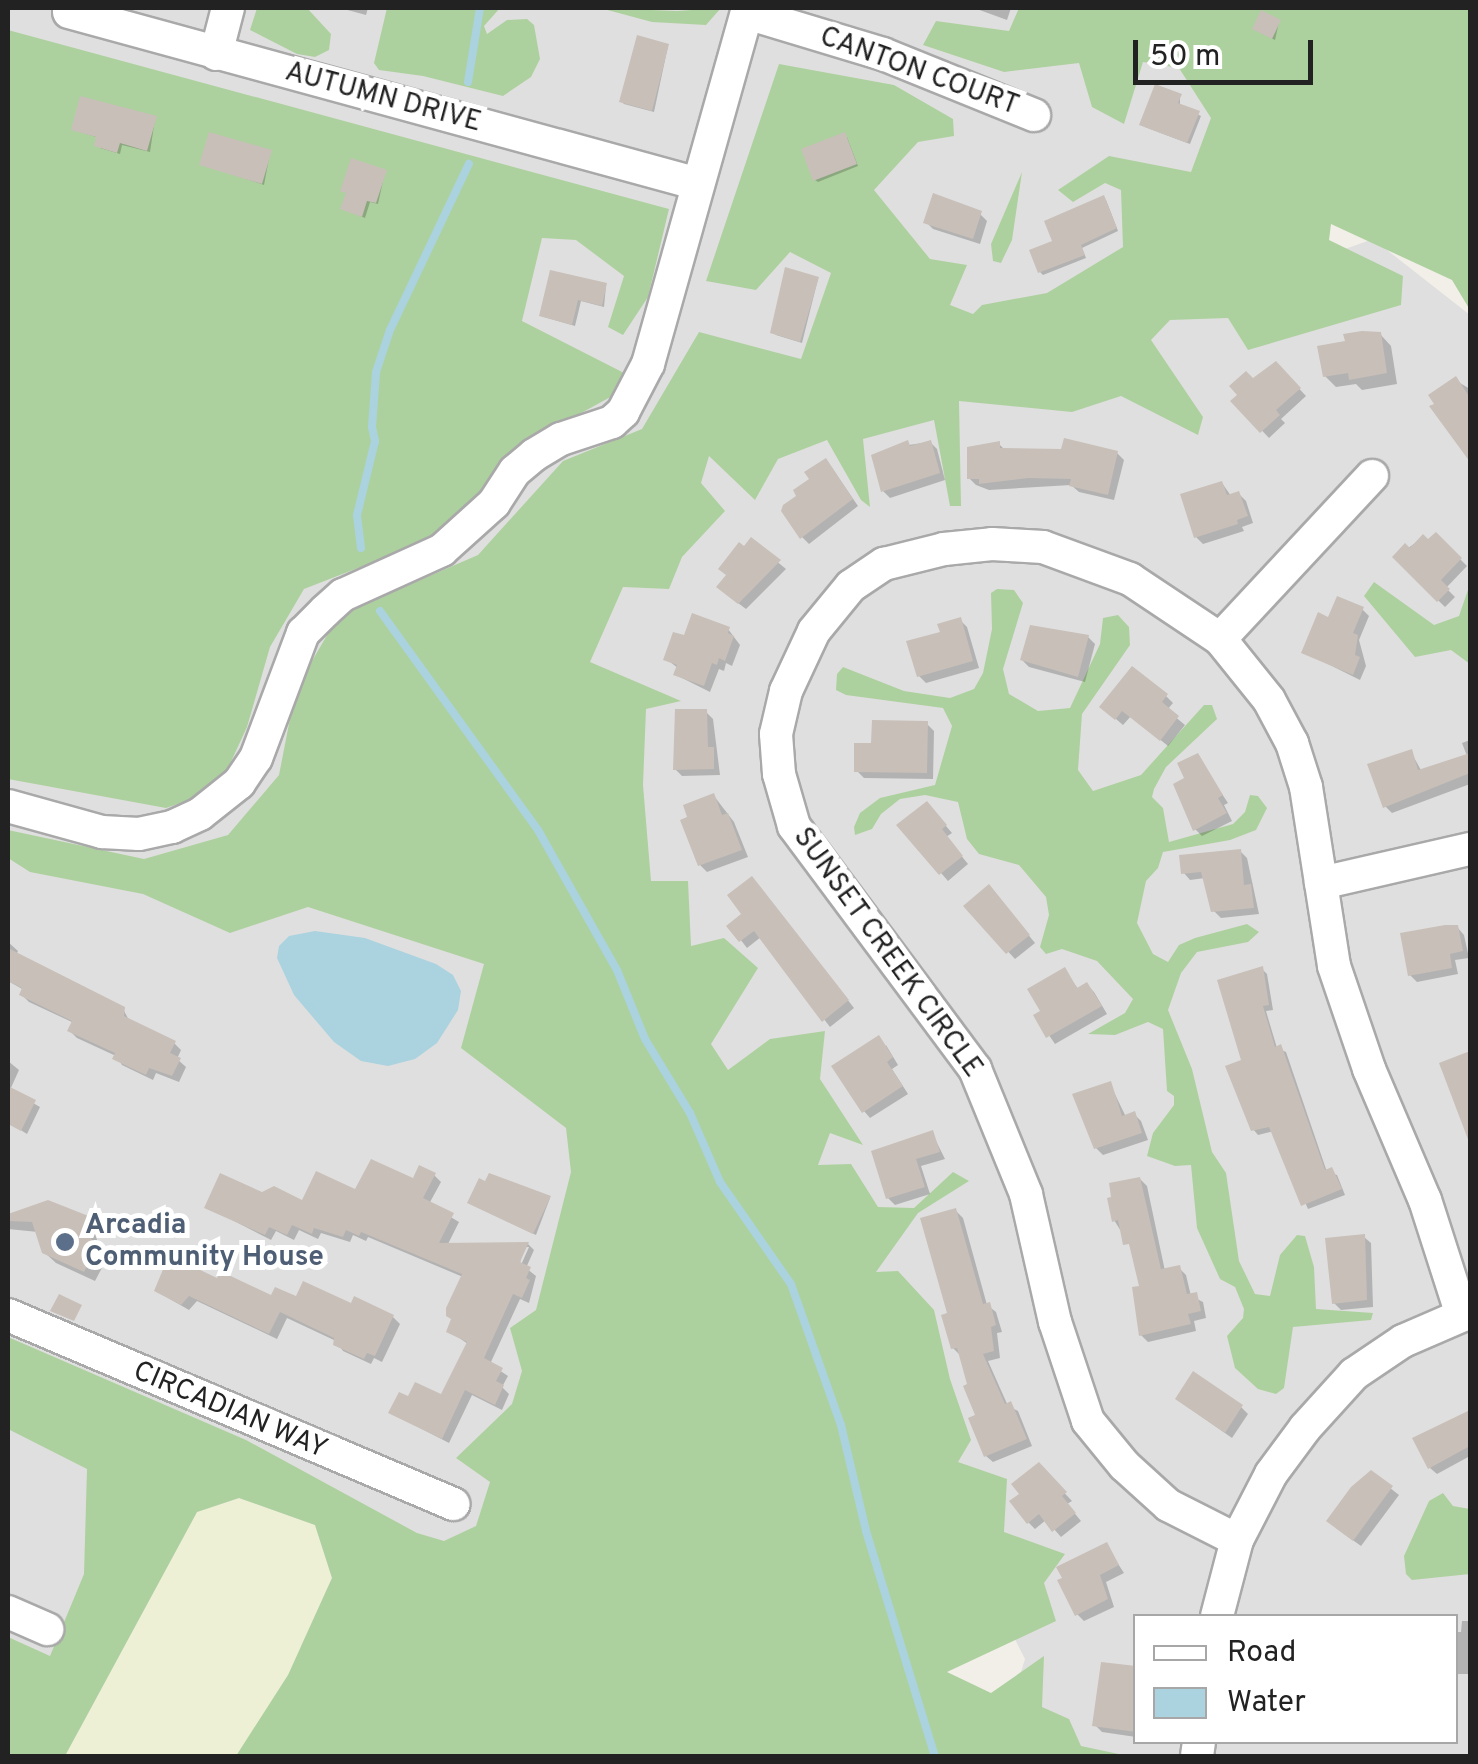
<!DOCTYPE html>
<style>
body{margin:0}
#map{position:relative;width:1478px;height:1764px;overflow:hidden;background:#f2efe9;font-family:Overpass,sans-serif}
div>[style]{position:absolute}
[style*='--x']{left:calc(var(--x)*1px);top:calc(var(--y)*1px);width:calc(var(--w)*1px);rotate:calc(var(--a)*1deg)}
.residential>*{inset:0;background:#e0dfdf}
.farmland>*{inset:0;background:#eef0d5}
.forest>*{inset:0;background:#add19e}
.water>*{inset:0;background:#aad3df}
.shadow>*{inset:0;background:#0003}
.stream>*{height:8px;margin:-4px;padding:0 4px;transform-origin:4px;border-radius:4px;background:#aad3df}
.building>*{inset:0;background:#c7bfb8}
.roads{filter:drop-shadow(2px 0 #a9a9a9) drop-shadow(-2px 0 #a9a9a9) drop-shadow(0 2px #a9a9a9) drop-shadow(0 -2px #a9a9a9)}
.minor>*{height:32px;margin:-16px;padding:0 16px;transform-origin:16px;border-radius:16px;background:#fff}
.dots>*{width:28px;height:28px;translate:-50% -50%;box-sizing:border-box;border:5px solid #fff;border-radius:50%}
span{translate:-50% -50%;white-space:nowrap;text-align:center;line-height:1.15;-webkit-text-stroke:10px #fff;paint-order:stroke}
.street-label{font-size:28px;color:#222}
.service-label{font-size:28px;color:#4e5e75;font-weight:700}
.left{translate:0 -50%;text-align:left}
.frame{position:absolute;inset:0;border:10px solid #222;pointer-events:none}
.legend{position:absolute;left:1133px;top:1614px;width:325px;height:130px;box-sizing:border-box;background:#fff;border:2px solid #a7a7a7;margin:0;padding:12px 18px;list-style:none;font-size:30px;color:#222}
.legend li{display:flex;align-items:center;gap:20px;height:50px}
.legend b{width:50px;border:2px solid #a7a7a7}
.scale{position:absolute;left:1133px;top:40px;width:180px;height:45px;box-sizing:border-box;border:5px solid #222;border-top:0;padding-left:12px;font-size:30px;line-height:35px;white-space:nowrap;color:#222;-webkit-text-stroke:8px #fff;paint-order:stroke}
</style>
<div id="map">
<div class="residential">
<div style="clip-path:polygon(evenodd,8px 8px,1470px 8px,1059px 352px,1373px 239px,1470px 315px,1470px 1756px,995px 1756px,1025px 1659px,984px 1579px,471px 1584px,8px 1756px,8px 8px,1136px 1616px,1456px 1616px,1456px 1742px,1136px 1742px,1136px 1616px)"></div>
</div>
<div class="farmland">
<div style="clip-path:polygon(239px 1498px,315px 1525px,332px 1578px,288px 1675px,255px 1728px,236px 1756px,65px 1756px,197px 1512px)"></div>
</div>
<div class="forest">
<div style="clip-path:polygon(257px 8px,307px 8px,331px 34px,329px 50px,315px 57px,297px 54px,250px 30px)"></div>
<div style="clip-path:polygon(387px 8px,500px 8px,484px 26px,487px 34px,507px 20px,527px 19px,534px 25px,540px 59px,531px 77px,503px 96px,423px 76px,379px 70px,374px 63px)"></div>
<div style="clip-path:polygon(600px 8px,677px 11px,721px 8px,706px 25px,652px 22px)"></div>
<div style="clip-path:polygon(1019px 8px,1470px 8px,1470px 310px,1452px 280px,1331px 224px,1329px 240px,1403px 276px,1401px 305px,1248px 350px,1228px 318px,1170px 320px,1151px 340px,1203px 417px,1198px 435px,1121px 396px,1072px 412px,959px 401px,961px 506px,950px 506px,934px 420px,863px 439px,870px 507px,861px 500px,827px 440px,778px 459px,755px 500px,709px 456px,701px 483px,725px 511px,682px 557px,669px 589px,623px 587px,590px 662px,681px 701px,646px 709px,643px 785px,651px 881px,688px 881px,691px 946px,724px 938px,758px 968px,711px 1044px,728px 1070px,770px 1039px,825px 1031px,820px 1079px,863px 1145px,830px 1133px,818px 1165px,851px 1164px,878px 1207px,914px 1208px,953px 1172px,969px 1181px,918px 1213px,876px 1272px,898px 1271px,934px 1310px,950px 1379px,971px 1440px,958px 1462px,1007px 1479px,1004px 1532px,1065px 1554px,1044px 1583px,1056px 1621px,947px 1672px,991px 1693px,1044px 1656px,1042px 1707px,1069px 1719px,1081px 1746px,1128px 1756px,236px 1756px,288px 1675px,332px 1578px,315px 1525px,239px 1498px,197px 1512px,65px 1756px,8px 1756px,8px 1637px,50px 1656px,84px 1574px,87px 1469px,8px 1429px,8px 1337px,246px 1440px,417px 1533px,444px 1541px,476px 1526px,490px 1482px,456px 1458px,512px 1404px,522px 1371px,510px 1328px,536px 1310px,571px 1172px,566px 1128px,461px 1048px,484px 964px,308px 907px,230px 933px,143px 894px,30px 872px,8px 858px,8px 830px,144px 859px,228px 835px,279px 775px,296px 688px,339px 615px,478px 555px,563px 461px,642px 429px,699px 332px,801px 359px,831px 273px,790px 252px,756px 290px,706px 281px,779px 64px,894px 85px,953px 119px,954px 136px,918px 142px,874px 190px,930px 259px,967px 265px,950px 305px,973px 314px,982px 305px,1047px 293px,1123px 247px,1121px 190px,1105px 183px,1073px 202px,1058px 190px,1109px 156px,1191px 172px,1211px 118px,1179px 68px,1143px 62px,1124px 124px,1092px 107px,1079px 63px,1004px 72px,923px 45px,936px 21px,1009px 31px)"></div>
<div style="clip-path:polygon(8px 30px,669px 209px,648px 297px,623px 335px,608px 327px,624px 276px,576px 240px,542px 238px,522px 321px,628px 375px,625px 389px,523px 445px,440px 536px,304px 589px,270px 647px,247px 727px,218px 790px,166px 808px,8px 779px)"></div>
<div style="clip-path:polygon(1022px 172px,1012px 240px,1001px 263px,993px 261px,991px 244px)"></div>
<div style="clip-path:polygon(1374px 582px,1434px 625px,1459px 616px,1470px 584px,1470px 664px,1451px 650px,1415px 657px,1364px 596px)"></div>
<div style="clip-path:polygon(997px 589px,1014px 590px,1023px 603px,1003px 669px,1009px 694px,1038px 711px,1070px 708px,1100px 644px,1103px 618px,1118px 615px,1129px 627px,1130px 645px,1082px 714px,1078px 770px,1093px 791px,1141px 775px,1204px 705px,1212px 705px,1217px 719px,1166px 767px,1154px 789px,1152px 797px,1163px 808px,1169px 842px,1233px 824px,1245px 812px,1250px 795px,1258px 796px,1267px 808px,1256px 830px,1230px 840px,1163px 852px,1158px 868px,1146px 881px,1137px 923px,1153px 954px,1168px 962px,1179px 945px,1195px 938px,1247px 924px,1259px 932px,1248px 942px,1197px 952px,1181px 973px,1168px 1010px,1192px 1069px,1212px 1152px,1226px 1173px,1239px 1261px,1255px 1294px,1270px 1296px,1280px 1255px,1297px 1235px,1305px 1236px,1314px 1267px,1316px 1309px,1373px 1313px,1371px 1320px,1293px 1327px,1284px 1388px,1276px 1394px,1258px 1389px,1235px 1368px,1227px 1336px,1243px 1318px,1244px 1309px,1235px 1287px,1220px 1279px,1197px 1228px,1191px 1165px,1175px 1166px,1147px 1156px,1153px 1133px,1174px 1105px,1174px 1096px,1167px 1091px,1163px 1029px,1148px 1022px,1115px 1035px,1088px 1034px,1125px 1013px,1133px 999px,1097px 961px,1062px 949px,1046px 954px,1040px 947px,1049px 915px,1046px 897px,1019px 865px,979px 854px,967px 839px,958px 802px,925px 795px,900px 799px,881px 814px,872px 829px,855px 835px,854px 827px,860px 813px,880px 798px,935px 785px,952px 726px,943px 708px,846px 695px,836px 690px,837px 674px,843px 667px,904px 691px,950px 698px,974px 689px,983px 673px,992px 629px,991px 593px)"></div>
<div style="clip-path:polygon(1443px 1493px,1453px 1506px,1470px 1509px,1470px 1574px,1412px 1580px,1406px 1574px,1404px 1556px,1429px 1501px)"></div>
</div>
<div class="water">
<div style="clip-path:polygon(315px 931px,365px 938px,436px 964px,453px 975px,461px 991px,458px 1010px,437px 1043px,415px 1059px,388px 1066px,361px 1061px,334px 1042px,294px 995px,277px 958px,279px 946px,289px 936px)"></div>
</div>
<div class="shadow">
<div style="clip-path:polygon(340px 8px,368px 8px,366px 15px)"></div>
<div style="clip-path:polygon(974px 8px,1011px 8px,1007px 20px)"></div>
<div style="clip-path:polygon(1279px 22px,1275px 40px,1257px 31px)"></div>
<div style="clip-path:polygon(668px 46px,654px 112px,624px 104px,622px 102px)"></div>
<div style="clip-path:polygon(1180px 97px,1180px 106px,1201px 116px,1190px 144px,1145px 127px)"></div>
<div style="clip-path:polygon(155px 119px,150px 152px,122px 145px,120px 154px,100px 148px,99px 138px,74px 130px)"></div>
<div style="clip-path:polygon(847px 137px,858px 166px,818px 182px,815px 180px)"></div>
<div style="clip-path:polygon(270px 153px,264px 185px,202px 164px)"></div>
<div style="clip-path:polygon(385px 172px,378px 204px,370px 202px,365px 218px,343px 209px,348px 194px,343px 191px)"></div>
<div style="clip-path:polygon(1106px 200px,1118px 231px,1082px 248px,1086px 258px,1043px 275px,1040px 272px,1055px 242px)"></div>
<div style="clip-path:polygon(980px 214px,987px 221px,980px 244px,933px 229px,926px 222px)"></div>
<div style="clip-path:polygon(818px 279px,802px 343px,776px 335px,773px 332px)"></div>
<div style="clip-path:polygon(606px 286px,604px 307px,581px 301px,575px 326px,541px 316px)"></div>
<div style="clip-path:polygon(1380px 334px,1391px 346px,1397px 384px,1362px 390px,1356px 384px,1336px 387px,1325px 376px,1348px 343px)"></div>
<div style="clip-path:polygon(1276px 364px,1306px 396px,1281px 419px,1285px 423px,1269px 438px,1234px 401px)"></div>
<div style="clip-path:polygon(1455px 380px,1470px 389px,1470px 454px,1463px 447px)"></div>
<div style="clip-path:polygon(930px 442px,937px 449px,945px 480px,890px 498px,883px 491px,894px 447px)"></div>
<div style="clip-path:polygon(999px 444px,1006px 451px,1117px 453px,1124px 460px,1114px 500px,1079px 492px,1071px 485px,989px 490px,976px 485px,969px 478px)"></div>
<div style="clip-path:polygon(832px 468px,858px 506px,809px 544px,802px 537px)"></div>
<div style="clip-path:polygon(1222px 483px,1231px 496px,1239px 494px,1246px 501px,1253px 523px,1242px 527px,1244px 531px,1203px 544px,1196px 537px)"></div>
<div style="clip-path:polygon(1436px 535px,1467px 566px,1446px 588px,1455px 597px,1445px 607px,1395px 558px,1423px 537px,1429px 543px)"></div>
<div style="clip-path:polygon(752px 541px,786px 569px,746px 609px,726px 594px,728px 575px)"></div>
<div style="clip-path:polygon(1362px 609px,1369px 616px,1359px 640px,1366px 666px,1360px 680px,1304px 652px,1329px 620px)"></div>
<div style="clip-path:polygon(960px 620px,967px 627px,979px 668px,926px 683px,919px 676px,943px 633px)"></div>
<div style="clip-path:polygon(728px 629px,740px 645px,732px 666px,726px 663px,724px 671px,719px 669px,710px 692px,676px 675px,678px 668px,666px 659px,685px 638px)"></div>
<div style="clip-path:polygon(1088px 637px,1095px 644px,1085px 682px,1029px 667px,1022px 660px)"></div>
<div style="clip-path:polygon(1166px 696px,1173px 703px,1167px 710px,1185px 725px,1168px 746px,1131px 716px,1123px 725px,1109px 713px)"></div>
<div style="clip-path:polygon(706px 712px,713px 719px,720px 775px,682px 776px,675px 769px)"></div>
<div style="clip-path:polygon(927px 724px,934px 731px,933px 779px,864px 778px,857px 771px,874px 746px)"></div>
<div style="clip-path:polygon(1470px 740px,1470px 784px,1392px 813px,1385px 806px,1411px 752px,1422px 772px,1467px 756px,1462px 743px)"></div>
<div style="clip-path:polygon(1197px 756px,1228px 803px,1224px 805px,1232px 821px,1202px 836px,1195px 829px,1187px 779px)"></div>
<div style="clip-path:polygon(714px 796px,734px 822px,748px 857px,707px 872px,700px 865px)"></div>
<div style="clip-path:polygon(933px 811px,952px 833px,946px 837px,968px 864px,948px 881px,900px 826px)"></div>
<div style="clip-path:polygon(1240px 851px,1247px 858px,1259px 914px,1221px 918px,1214px 911px,1205px 878px,1190px 880px,1184px 873px)"></div>
<div style="clip-path:polygon(759px 886px,854px 1008px,830px 1027px,761px 937px,747px 948px,730px 926px,745px 915px)"></div>
<div style="clip-path:polygon(996px 895px,1035px 943px,1015px 959px,966px 906px)"></div>
<div style="clip-path:polygon(1457px 927px,1464px 935px,1469px 958px,1455px 960px,1458px 974px,1417px 982px,1410px 975px)"></div>
<div style="clip-path:polygon(8px 942px,18px 951px,16px 955px,123px 1009px,130px 1022px,174px 1043px,181px 1050px,177px 1059px,186px 1067px,179px 1082px,156px 1073px,153px 1080px,122px 1065px,116px 1056px,77px 1038px,70px 1031px,74px 1023px,29px 1002px,22px 995px,24px 990px,8px 981px)"></div>
<div style="clip-path:polygon(1262px 969px,1267px 974px,1273px 1010px,1266px 1011px,1277px 1048px,1286px 1052px,1327px 1172px,1337px 1175px,1345px 1195px,1308px 1209px,1274px 1131px,1258px 1135px,1253px 1129px,1244px 1061px)"></div>
<div style="clip-path:polygon(1064px 970px,1079px 990px,1087px 985px,1094px 992px,1107px 1014px,1055px 1044px,1036px 1016px,1044px 1012px)"></div>
<div style="clip-path:polygon(886px 1045px,898px 1065px,892px 1069px,908px 1094px,870px 1118px,864px 1111px)"></div>
<div style="clip-path:polygon(8px 1061px,19px 1070px,10px 1090px,40px 1107px,27px 1134px,8px 1122px)"></div>
<div style="clip-path:polygon(1110px 1084px,1126px 1117px,1134px 1114px,1141px 1121px,1148px 1140px,1103px 1155px,1096px 1148px)"></div>
<div style="clip-path:polygon(932px 1133px,945px 1159px,921px 1166px,930px 1194px,895px 1205px,888px 1198px)"></div>
<div style="clip-path:polygon(evenodd,434px 1175px,441px 1182px,429px 1204px,459px 1222px,447px 1246px,528px 1244px,534px 1250px,526px 1268px,536px 1276px,529px 1303px,520px 1299px,490px 1364px,508px 1376px,502px 1387px,509px 1394px,502px 1410px,472px 1395px,449px 1443px,391px 1413px,409px 1399px,442px 1398px,468px 1344px,449px 1331px,463px 1277px,368px 1237px,366px 1241px,353px 1235px,350px 1242px,321px 1233px,318px 1239px,299px 1230px,294px 1240px,276px 1231px,271px 1240px,207px 1207px,262px 1195px,304px 1203px,434px 1175px,524px 1247px,529px 1247px,517px 1274px,524px 1247px)"></div>
<div style="clip-path:polygon(1140px 1179px,1147px 1186px,1165px 1271px,1179px 1268px,1186px 1275px,1191px 1296px,1203px 1302px,1206px 1318px,1194px 1321px,1196px 1331px,1148px 1342px,1141px 1335px,1142px 1287px,1134px 1252px,1114px 1220px)"></div>
<div style="clip-path:polygon(550px 1198px,536px 1235px,473px 1205px)"></div>
<div style="clip-path:polygon(48px 1203px,89px 1219px,100px 1229px,95px 1234px,105px 1262px,95px 1281px,56px 1263px,44px 1252px,38px 1232px,8px 1229px,8px 1217px)"></div>
<div style="clip-path:polygon(956px 1211px,963px 1218px,987px 1305px,996px 1312px,1002px 1332px,997px 1333px,1000px 1358px,988px 1361px,1008px 1406px,1018px 1411px,1032px 1446px,993px 1462px,986px 1456px,960px 1355px,953px 1348px,950px 1315px)"></div>
<div style="clip-path:polygon(1364px 1237px,1371px 1243px,1373px 1307px,1341px 1310px,1334px 1303px)"></div>
<div style="clip-path:polygon(218px 1282px,272px 1298px,352px 1307px,393px 1317px,400px 1324px,382px 1362px,374px 1358px,371px 1364px,343px 1351px,336px 1341px,287px 1318px,277px 1339px,197px 1301px,189px 1310px,156px 1291px)"></div>
<div style="clip-path:polygon(1185px 1405px,1241px 1407px,1248px 1414px,1232px 1438px)"></div>
<div style="clip-path:polygon(1466px 1415px,1470px 1420px,1470px 1456px,1437px 1474px,1430px 1468px)"></div>
<div style="clip-path:polygon(1039px 1466px,1072px 1501px,1067px 1504px,1081px 1521px,1061px 1537px,1046px 1520px,1035px 1529px,1028px 1522px,1022px 1494px)"></div>
<div style="clip-path:polygon(1371px 1473px,1399px 1495px,1361px 1546px,1336px 1528px)"></div>
<div style="clip-path:polygon(1106px 1545px,1124px 1573px,1106px 1582px,1114px 1607px,1084px 1621px,1077px 1614px)"></div>
<div style="clip-path:polygon(1462px 1621px,1470px 1621px,1470px 1674px,1456px 1674px,1456px 1632px,1461px 1632px)"></div>
<div style="clip-path:polygon(1136px 1669px,1136px 1737px,1102px 1732px,1095px 1725px)"></div>
</div>
<div class="stream">
<div style="--x:468;--y:82;--w:75;--a:-80.8"></div>
<div style="--x:361;--y:548;--w:33;--a:-97"></div>
<div style="--x:357;--y:515;--w:76;--a:-76.3"></div>
<div style="--x:375;--y:441;--w:14;--a:-102"></div>
<div style="--x:372;--y:427;--w:55;--a:-85.8"></div>
<div style="--x:376;--y:372;--w:44;--a:-71.6"></div>
<div style="--x:390;--y:330;--w:184;--a:-64.6"></div>
<div style="--x:380;--y:611;--w:270;--a:54.2"></div>
<div style="--x:538;--y:830;--w:161;--a:60.6"></div>
<div style="--x:617;--y:970;--w:74;--a:67.9"></div>
<div style="--x:645;--y:1039;--w:87;--a:58.7"></div>
<div style="--x:690;--y:1113;--w:75;--a:66.5"></div>
<div style="--x:720;--y:1182;--w:124;--a:55.2"></div>
<div style="--x:791;--y:1284;--w:150;--a:70.5"></div>
<div style="--x:841;--y:1425;--w:109;--a:76.7"></div>
<div style="--x:866;--y:1531;--w:235;--a:73"></div>
</div>
<div class="building">
<div style="clip-path:polygon(1261px 10px,1281px 20px,1272px 39px,1252px 29px)"></div>
<div style="clip-path:polygon(637px 35px,669px 44px,652px 111px,619px 102px)"></div>
<div style="clip-path:polygon(1155px 84px,1182px 94px,1178px 103px,1200px 111px,1187px 143px,1139px 125px)"></div>
<div style="clip-path:polygon(80px 96px,157px 116px,147px 151px,120px 143px,117px 153px,94px 146px,96px 137px,71px 130px)"></div>
<div style="clip-path:polygon(209px 132px,272px 150px,262px 184px,199px 165px)"></div>
<div style="clip-path:polygon(845px 132px,857px 164px,813px 181px,801px 149px)"></div>
<div style="clip-path:polygon(351px 158px,387px 170px,376px 203px,367px 201px,362px 217px,340px 209px,346px 193px,340px 191px)"></div>
<div style="clip-path:polygon(933px 193px,982px 211px,973px 239px,923px 223px)"></div>
<div style="clip-path:polygon(1104px 195px,1117px 228px,1081px 245px,1085px 255px,1038px 273px,1029px 250px,1052px 241px,1044px 221px)"></div>
<div style="clip-path:polygon(785px 267px,819px 277px,800px 342px,770px 333px)"></div>
<div style="clip-path:polygon(550px 270px,607px 283px,602px 306px,578px 300px,572px 325px,539px 316px)"></div>
<div style="clip-path:polygon(1362px 331px,1381px 332px,1387px 373px,1349px 380px,1348px 373px,1323px 377px,1317px 346px,1345px 341px,1343px 334px)"></div>
<div style="clip-path:polygon(1276px 361px,1301px 388px,1276px 410px,1280px 415px,1260px 433px,1230px 401px,1237px 395px,1229px 386px,1246px 371px,1253px 378px)"></div>
<div style="clip-path:polygon(1456px 376px,1470px 398px,1470px 462px,1429px 406px,1434px 404px,1428px 395px)"></div>
<div style="clip-path:polygon(1064px 438px,1118px 451px,1108px 495px,1069px 486px,1071px 479px,1028px 478px,979px 484px,979px 479px,967px 479px,967px 447px,1000px 441px,1000px 448px,1061px 449px)"></div>
<div style="clip-path:polygon(908px 440px,910px 446px,931px 440px,940px 473px,881px 492px,871px 455px)"></div>
<div style="clip-path:polygon(826px 458px,853px 499px,800px 539px,781px 511px,783px 505px,796px 496px,793px 490px,809px 479px,804px 472px)"></div>
<div style="clip-path:polygon(1222px 481px,1227px 495px,1239px 491px,1248px 516px,1237px 520px,1238px 524px,1194px 538px,1180px 494px)"></div>
<div style="clip-path:polygon(1436px 532px,1462px 558px,1441px 580px,1450px 589px,1437px 602px,1392px 557px,1405px 543px,1410px 548px,1423px 534px,1428px 539px)"></div>
<div style="clip-path:polygon(751px 537px,781px 560px,738px 604px,716px 587px,726px 575px,718px 569px,739px 542px,744px 546px)"></div>
<div style="clip-path:polygon(1337px 596px,1364px 607px,1353px 633px,1358px 635px,1355px 655px,1360px 657px,1353px 675px,1301px 653px,1318px 612px,1328px 617px)"></div>
<div style="clip-path:polygon(692px 613px,730px 627px,728px 633px,734px 636px,725px 661px,719px 658px,717px 665px,712px 663px,704px 686px,673px 675px,677px 665px,663px 660px,673px 632px,684px 635px)"></div>
<div style="clip-path:polygon(961px 617px,973px 661px,917px 677px,906px 641px,940px 632px,937px 624px)"></div>
<div style="clip-path:polygon(1030px 625px,1089px 635px,1078px 677px,1020px 660px)"></div>
<div style="clip-path:polygon(1132px 666px,1168px 694px,1162px 702px,1179px 716px,1160px 741px,1122px 711px,1115px 720px,1099px 707px)"></div>
<div style="clip-path:polygon(675px 709px,707px 709px,708px 747px,714px 747px,714px 769px,673px 770px)"></div>
<div style="clip-path:polygon(872px 720px,928px 721px,927px 773px,854px 772px,854px 743px,871px 743px)"></div>
<div style="clip-path:polygon(1412px 749px,1418px 770px,1470px 753px,1470px 773px,1383px 808px,1367px 764px)"></div>
<div style="clip-path:polygon(1198px 753px,1223px 795px,1218px 798px,1227px 813px,1193px 831px,1173px 784px,1184px 778px,1177px 763px)"></div>
<div style="clip-path:polygon(714px 793px,722px 815px,728px 813px,742px 850px,698px 866px,680px 820px,687px 817px,683px 805px)"></div>
<div style="clip-path:polygon(927px 801px,947px 825px,942px 829px,963px 856px,939px 875px,896px 825px)"></div>
<div style="clip-path:polygon(1241px 849px,1244px 885px,1251px 884px,1254px 908px,1211px 912px,1201px 872px,1181px 874px,1179px 855px)"></div>
<div style="clip-path:polygon(752px 876px,849px 1000px,822px 1022px,754px 931px,739px 942px,726px 926px,741px 914px,727px 895px)"></div>
<div style="clip-path:polygon(989px 884px,1030px 935px,1006px 954px,963px 906px)"></div>
<div style="clip-path:polygon(1445px 925px,1458px 925px,1463px 951px,1450px 954px,1452px 968px,1408px 976px,1400px 933px)"></div>
<div style="clip-path:polygon(8px 948px,125px 1007px,124px 1016px,176px 1041px,170px 1053px,181px 1058px,172px 1076px,149px 1068px,146px 1075px,112px 1059px,115px 1053px,67px 1031px,72px 1021px,19px 995px,22px 988px,8px 981px)"></div>
<div style="clip-path:polygon(1263px 966px,1269px 1005px,1263px 1006px,1275px 1047px,1281px 1044px,1325px 1170px,1332px 1167px,1342px 1189px,1301px 1206px,1269px 1127px,1251px 1131px,1225px 1066px,1241px 1060px,1217px 980px)"></div>
<div style="clip-path:polygon(1065px 967px,1077px 988px,1087px 982px,1102px 1006px,1046px 1038px,1033px 1015px,1040px 1011px,1027px 989px)"></div>
<div style="clip-path:polygon(879px 1035px,893px 1057px,887px 1062px,903px 1086px,862px 1113px,831px 1066px)"></div>
<div style="clip-path:polygon(1470px 1051px,1470px 1142px,1469px 1142px,1439px 1063px)"></div>
<div style="clip-path:polygon(1111px 1081px,1122px 1116px,1135px 1111px,1142px 1133px,1094px 1149px,1072px 1094px)"></div>
<div style="clip-path:polygon(8px 1086px,36px 1100px,21px 1131px,8px 1124px)"></div>
<div style="clip-path:polygon(933px 1130px,940px 1152px,916px 1159px,925px 1187px,886px 1199px,871px 1151px)"></div>
<div style="clip-path:polygon(371px 1159px,413px 1178px,419px 1165px,436px 1173px,423px 1198px,454px 1213px,439px 1243px,529px 1242px,520px 1262px,531px 1267px,526px 1278px,530px 1280px,522px 1298px,513px 1294px,484px 1358px,503px 1368px,496px 1381px,504px 1385px,495px 1405px,465px 1390px,442px 1439px,388px 1413px,399px 1392px,408px 1396px,415px 1382px,441px 1394px,467px 1342px,446px 1332px,451px 1319px,446px 1316px,446px 1308px,462px 1274px,361px 1232px,359px 1236px,346px 1230px,343px 1237px,314px 1228px,312px 1234px,292px 1225px,287px 1235px,269px 1227px,265px 1235px,204px 1208px,220px 1173px,262px 1192px,274px 1186px,302px 1200px,316px 1171px,355px 1189px)"></div>
<div style="clip-path:polygon(489px 1173px,551px 1196px,533px 1234px,467px 1203px,479px 1178px,485px 1181px)"></div>
<div style="clip-path:polygon(1140px 1177px,1161px 1269px,1180px 1265px,1187px 1294px,1197px 1292px,1201px 1311px,1188px 1314px,1191px 1324px,1139px 1336px,1132px 1287px,1139px 1286px,1129px 1244px,1123px 1245px,1118px 1220px,1112px 1222px,1107px 1198px,1111px 1197px,1109px 1183px)"></div>
<div style="clip-path:polygon(48px 1200px,91px 1217px,86px 1222px,95px 1250px,84px 1272px,42px 1253px,32px 1222px,8px 1221px,8px 1214px)"></div>
<div style="clip-path:polygon(956px 1208px,983px 1304px,990px 1302px,996px 1325px,991px 1327px,994px 1351px,983px 1354px,1005px 1404px,1011px 1401px,1027px 1439px,984px 1457px,968px 1418px,975px 1415px,963px 1386px,967px 1384px,957px 1348px,951px 1349px,941px 1315px,947px 1313px,920px 1218px)"></div>
<div style="clip-path:polygon(1365px 1234px,1367px 1300px,1332px 1304px,1325px 1238px)"></div>
<div style="clip-path:polygon(169px 1255px,217px 1278px,220px 1271px,271px 1295px,275px 1287px,296px 1296px,303px 1281px,351px 1303px,354px 1296px,394px 1315px,375px 1356px,367px 1353px,364px 1359px,333px 1345px,334px 1338px,280px 1312px,269px 1334px,189px 1296px,181px 1305px,154px 1291px)"></div>
<div style="clip-path:polygon(59px 1294px,82px 1305px,74px 1321px,50px 1311px)"></div>
<div style="clip-path:polygon(1193px 1371px,1243px 1405px,1225px 1433px,1175px 1399px)"></div>
<div style="clip-path:polygon(1470px 1410px,1470px 1446px,1428px 1469px,1412px 1438px)"></div>
<div style="clip-path:polygon(1039px 1462px,1067px 1492px,1062px 1496px,1076px 1513px,1052px 1532px,1039px 1514px,1027px 1524px,1009px 1501px,1019px 1494px,1011px 1484px)"></div>
<div style="clip-path:polygon(1371px 1470px,1393px 1486px,1353px 1541px,1326px 1521px,1351px 1487px)"></div>
<div style="clip-path:polygon(1107px 1542px,1119px 1565px,1100px 1575px,1108px 1599px,1075px 1616px,1057px 1580px,1062px 1578px,1056px 1567px)"></div>
<div style="clip-path:polygon(1101px 1662px,1136px 1666px,1136px 1732px,1092px 1726px)"></div>
</div>
<div class="roads">
<div class="minor">
<div style="--x:69;--y:12;--w:652;--a:15.29"></div>
<div style="--x:747;--y:13;--w:142;--a:16.8"></div>
<div style="--x:883;--y:54;--w:163;--a:22"></div>
<div style="--x:216;--y:54;--w:48;--a:-75.4"></div>
<div style="--x:1220;--y:639;--w:223;--a:-47"></div>
<div style="--x:8;--y:806;--w:98;--a:15.5"></div>
<div style="--x:102;--y:832;--w:37;--a:3"></div>
<div style="--x:139;--y:834;--w:34;--a:-12"></div>
<div style="--x:172;--y:827;--w:31;--a:-25"></div>
<div style="--x:200;--y:814;--w:50;--a:-38.5"></div>
<div style="--x:239;--y:783;--w:30;--a:-56"></div>
<div style="--x:256;--y:758;--w:134;--a:-69.4"></div>
<div style="--x:303;--y:633;--w:31;--a:-45"></div>
<div style="--x:325;--y:611;--w:24;--a:-42"></div>
<div style="--x:343;--y:595;--w:109;--a:-24.4"></div>
<div style="--x:442;--y:550;--w:70;--a:-42.1"></div>
<div style="--x:494;--y:503;--w:38;--a:-57"></div>
<div style="--x:515;--y:471;--w:25;--a:-40"></div>
<div style="--x:534;--y:455;--w:31;--a:-31"></div>
<div style="--x:561;--y:439;--w:54;--a:-18.4"></div>
<div style="--x:612;--y:422;--w:15;--a:-42"></div>
<div style="--x:623;--y:412;--w:54;--a:-62.5"></div>
<div style="--x:648;--y:364;--w:370;--a:-74.3"></div>
<div style="--x:1321;--y:883;--w:153;--a:-12.9"></div>
<div style="--x:8;--y:1315;--w:484;--a:23"></div>
<div style="--x:1237;--y:1540;--w:77;--a:-153.1"></div>
<div style="--x:1168;--y:1505;--w:59;--a:-137.7"></div>
<div style="--x:1124;--y:1465;--w:57;--a:-129.3"></div>
<div style="--x:1088;--y:1421;--w:104;--a:-108.4"></div>
<div style="--x:1055;--y:1322;--w:131;--a:-102.8"></div>
<div style="--x:1026;--y:1194;--w:135;--a:-112.2"></div>
<div style="--x:975;--y:1069;--w:303;--a:-126.7"></div>
<div style="--x:794;--y:826;--w:54;--a:-106.1"></div>
<div style="--x:779;--y:774;--w:40;--a:-94.3"></div>
<div style="--x:776;--y:734;--w:44;--a:-76.9"></div>
<div style="--x:786;--y:691;--w:66;--a:-65"></div>
<div style="--x:814;--y:631;--w:58;--a:-50.6"></div>
<div style="--x:851;--y:586;--w:40;--a:-34"></div>
<div style="--x:884;--y:564;--w:62;--a:-14"></div>
<div style="--x:944;--y:549;--w:48;--a:-5.9"></div>
<div style="--x:992;--y:544;--w:51;--a:3.4"></div>
<div style="--x:1043;--y:547;--w:93;--a:20.2"></div>
<div style="--x:1130;--y:579;--w:108;--a:33.7"></div>
<div style="--x:1220;--y:639;--w:78;--a:51.2"></div>
<div style="--x:1269;--y:700;--w:49;--a:61.9"></div>
<div style="--x:1292;--y:743;--w:46;--a:72.3"></div>
<div style="--x:1306;--y:787;--w:181;--a:81.1"></div>
<div style="--x:1334;--y:966;--w:109;--a:71.2"></div>
<div style="--x:1369;--y:1069;--w:142;--a:66.9"></div>
<div style="--x:1425;--y:1200;--w:121;--a:72.2"></div>
<div style="--x:8;--y:1612;--w:43;--a:23.6"></div>
<div style="--x:1217;--y:1616;--w:79;--a:-75.3"></div>
<div style="--x:1237;--y:1540;--w:74;--a:-62.7"></div>
<div style="--x:1271;--y:1474;--w:57;--a:-53.5"></div>
<div style="--x:1305;--y:1428;--w:73;--a:-47.8"></div>
<div style="--x:1354;--y:1374;--w:59;--a:-34"></div>
<div style="--x:1403;--y:1341;--w:73;--a:-23.4"></div>
<div style="--x:1197;--y:1756;--w:14;--a:-82"></div>
</div>
</div>
<div class="dots">
<div style="left:65px;top:1242px;background:#5c6f8a"></div>
</div>
<div class="street-label">
<span style="left:919px;top:72px;rotate:20deg">CANTON COURT</span>
<span style="left:383px;top:98px;rotate:15deg">AUTUMN DRIVE</span>
<span style="left:887px;top:953px;rotate:54deg">SUNSET CREEK CIRCLE</span>
<span style="left:230px;top:1411px;rotate:23deg">CIRCADIAN WAY</span>
</div>
<div class="service-label">
<span class="left" style="left:85px;top:1242px">Arcadia<br>Community House</span>
</div>
<div class="frame"></div>
<ul class="legend">
<li><b style="height:12px;background:#fff"></b>Road</li>
<li><b style="height:28px;background:#aad3df"></b>Water</li>
</ul>
<div class="scale">50 m</div>
</div>
